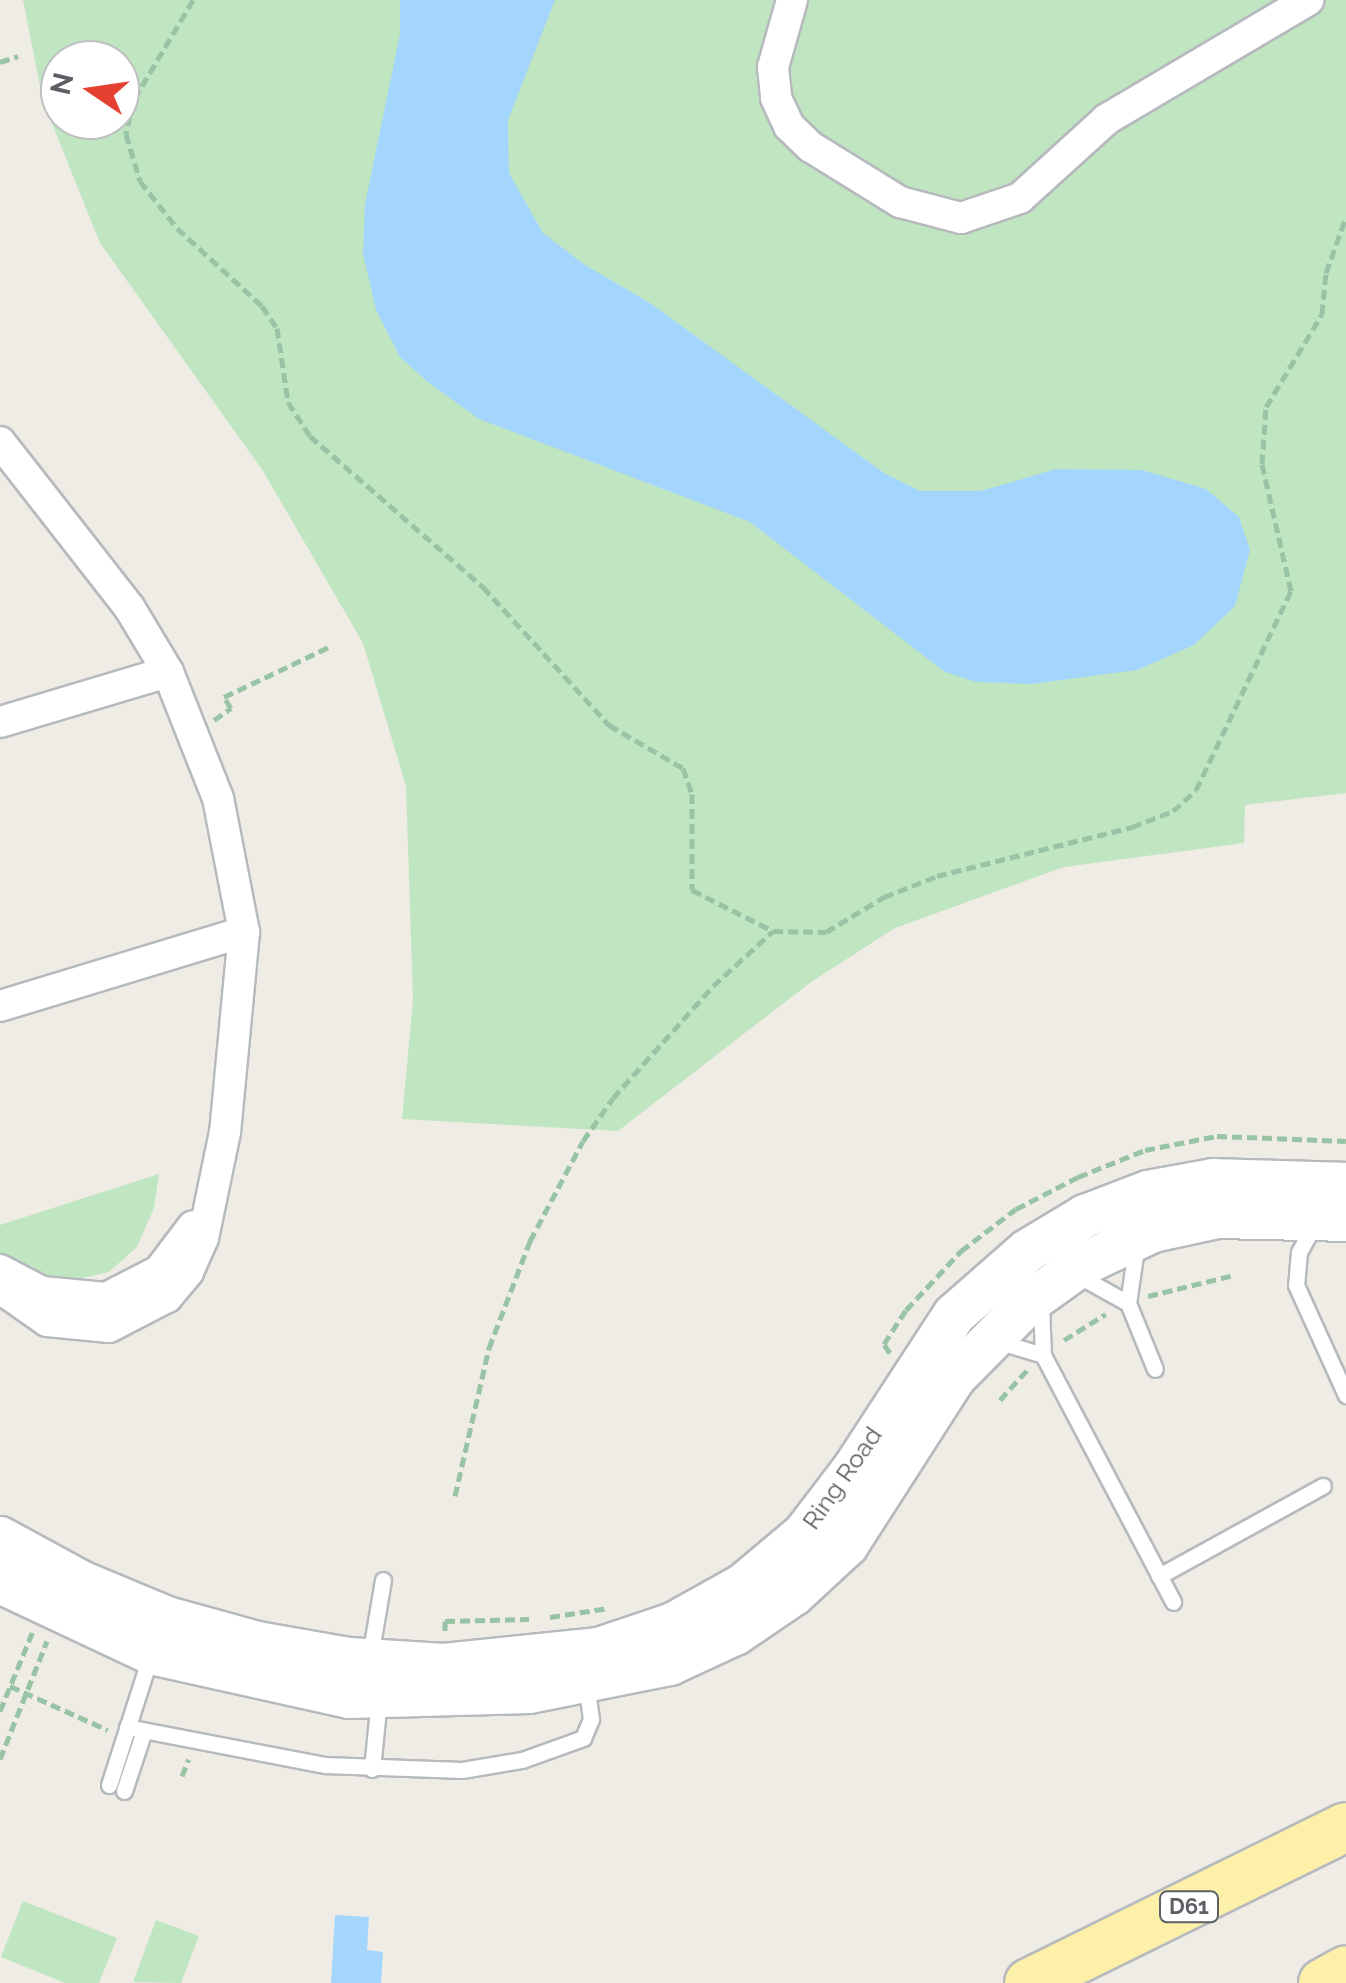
<!DOCTYPE html>
<style>
body{margin:0}
#map{position:relative;width:1346px;height:1983px;overflow:hidden;background:#eeece4;font-family:Raleway,sans-serif}
div>[style]{position:absolute}
[style*='--x']{left:calc(var(--x)*1px);top:calc(var(--y)*1px);width:calc(var(--w)*1px);rotate:calc(var(--a)*1deg)}
.green>*{inset:0;background:#c0e5c1}
.water>*{inset:0;background:#a4d6fd}
.path>*{height:5px;margin-top:-2.5px;transform-origin:0;background:repeating-linear-gradient(90deg,#98c4a5 0 10px,transparent 0 15px)}
.roads{filter:drop-shadow(2px 0 #b6b9bd) drop-shadow(-2px 0 #b6b9bd) drop-shadow(0 2px #b6b9bd) drop-shadow(0 -2px #b6b9bd)}
.lane>*{height:15px;margin:-7.5px;padding:0 7.5px;transform-origin:7.5px;border-radius:7.5px;background:#fff}
.street>*{height:30px;margin:-15px;padding:0 15px;transform-origin:15px;border-radius:15px;background:#fff}
.secondary>*{height:42px;margin:-21px;padding:0 21px;transform-origin:21px;border-radius:21px;background:#fff}
.primary>*{height:48px;margin:-24px;padding:0 24px;transform-origin:24px;border-radius:24px;background:#fdf0a9}
span{translate:-50% -50%;white-space:nowrap;text-align:center;line-height:1.15;-webkit-text-stroke:8px #fff;paint-order:stroke}
.shield-label span{padding:2px 8px;background:#fff;border:2px solid;border-radius:8px;-webkit-text-stroke-width:0}
.shield-label{font-size:22px;color:#5c5f64;font-weight:700}
.street-label{font-size:25px;color:#5c5f64}
.north{position:absolute;left:40px;top:40px;width:100px;height:100px;box-sizing:border-box;background:#fff;border:2px solid #bebfc1;border-radius:50%;rotate:283deg;font-size:28px;font-weight:700;line-height:40px;text-align:center;color:#5c5f64}
.north::after{content:'';display:block;margin:auto;width:35px;height:45px;background:#e54132;clip-path:polygon(50% 0,100% 100%,50% 72%,0 100%)}
</style>
<div id="map">
<div class="green">
<div style="clip-path:polygon(evenodd,23px 0,1346px 0,1346px 793px,1245px 805px,1244px 843px,1064px 867px,895px 928px,811px 982px,618px 1131px,402px 1119px,413px 1000px,406px 786px,363px 643px,263px 471px,100px 243px,43px 101px,23px 0,60px 60px,120px 60px,120px 120px,60px 120px,60px 60px)"></div>
<div style="clip-path:polygon(159px 1174px,154px 1208px,137px 1247px,109px 1272px,51px 1285px,0 1264px,0 1225px)"></div>
<div style="clip-path:polygon(23px 1901px,117px 1938px,99px 1983px,65px 1983px,1px 1957px)"></div>
<div style="clip-path:polygon(156px 1920px,199px 1936px,181px 1983px,133px 1982px)"></div>
</div>
<div class="water">
<div style="clip-path:polygon(400px 0,555px 0,508px 120px,509px 173px,543px 233px,585px 265px,650px 303px,884px 473px,920px 491px,981px 491px,1056px 469px,1142px 470px,1206px 489px,1239px 517px,1250px 550px,1235px 606px,1194px 645px,1137px 670px,1031px 684px,976px 682px,945px 672px,750px 522px,479px 419px,428px 382px,400px 357px,376px 310px,363px 254px,365px 204px,400px 34px)"></div>
<div style="clip-path:polygon(335px 1915px,369px 1917px,367px 1950px,383px 1952px,381px 1983px,331px 1983px)"></div>
</div>
<div class="path">
<div style="--x:193;--y:0;--w:117;--a:120.7"></div>
<div style="--x:133;--y:101;--w:34;--a:102"></div>
<div style="--x:126;--y:134;--w:49;--a:73.4"></div>
<div style="--x:140;--y:181;--w:60;--a:51.8"></div>
<div style="--x:177;--y:228;--w:115;--a:42.5"></div>
<div style="--x:262;--y:306;--w:27;--a:56"></div>
<div style="--x:277;--y:328;--w:75;--a:81.5"></div>
<div style="--x:288;--y:402;--w:40;--a:57.1"></div>
<div style="--x:310;--y:436;--w:230;--a:41.1"></div>
<div style="--x:483;--y:587;--w:187;--a:47.6"></div>
<div style="--x:609;--y:725;--w:86;--a:30.2"></div>
<div style="--x:683;--y:768;--w:28;--a:71"></div>
<div style="--x:692;--y:794;--w:96;--a:90"></div>
<div style="--x:692;--y:890;--w:91;--a:26.8"></div>
<div style="--x:773;--y:931;--w:53;--a:1.1"></div>
<div style="--x:826;--y:932;--w:68;--a:-31.1"></div>
<div style="--x:884;--y:897;--w:57;--a:-21.6"></div>
<div style="--x:937;--y:876;--w:201;--a:-14.1"></div>
<div style="--x:1132;--y:827;--w:44;--a:-21.3"></div>
<div style="--x:1173;--y:811;--w:31;--a:-42"></div>
<div style="--x:1196;--y:790;--w:221;--a:-64.5"></div>
<div style="--x:1291;--y:591;--w:130;--a:-102.9"></div>
<div style="--x:1262;--y:464;--w:57;--a:-86"></div>
<div style="--x:1266;--y:407;--w:109;--a:-58.9"></div>
<div style="--x:1322;--y:314;--w:41;--a:-84.4"></div>
<div style="--x:1326;--y:273;--w:59;--a:-70.3"></div>
<div style="--x:0;--y:62;--w:19;--a:-18"></div>
<div style="--x:214;--y:720;--w:21;--a:-35"></div>
<div style="--x:231;--y:708;--w:13;--a:-122"></div>
<div style="--x:224;--y:697;--w:119;--a:-25.5"></div>
<div style="--x:1148;--y:1296;--w:89;--a:-13.7"></div>
<div style="--x:1064;--y:1340;--w:49;--a:-31.8"></div>
<div style="--x:890;--y:1353;--w:11;--a:-124"></div>
<div style="--x:884;--y:1344;--w:40;--a:-57.1"></div>
<div style="--x:906;--y:1310;--w:81;--a:-47"></div>
<div style="--x:961;--y:1251;--w:69;--a:-37.4"></div>
<div style="--x:1016;--y:1209;--w:70;--a:-27.3"></div>
<div style="--x:1078;--y:1177;--w:72;--a:-21.9"></div>
<div style="--x:1145;--y:1150;--w:73;--a:-11"></div>
<div style="--x:1217;--y:1136;--w:129;--a:2.2"></div>
<div style="--x:1000;--y:1400;--w:42;--a:-47.9"></div>
<div style="--x:455;--y:1496;--w:152;--a:-77.1"></div>
<div style="--x:489;--y:1348;--w:115;--a:-69"></div>
<div style="--x:530;--y:1241;--w:113;--a:-62.1"></div>
<div style="--x:583;--y:1141;--w:52;--a:-55.1"></div>
<div style="--x:613;--y:1098;--w:150;--a:-48.2"></div>
<div style="--x:713;--y:986;--w:81;--a:-42.5"></div>
<div style="--x:550;--y:1617;--w:59;--a:-8.8"></div>
<div style="--x:445;--y:1631;--w:10;--a:-90"></div>
<div style="--x:445;--y:1621;--w:84;--a:-1.4"></div>
<div style="--x:10;--y:1686;--w:107;--a:24.2"></div>
<div style="--x:0;--y:1711;--w:87;--a:-67.6"></div>
<div style="--x:0;--y:1759;--w:127;--a:-68.3"></div>
<div style="--x:182;--y:1776;--w:18;--a:-68"></div>
</div>
<div class="roads">
<div class="lane">
<div style="--x:1314;--y:1225;--w:31;--a:119"></div>
<div style="--x:1299;--y:1252;--w:33;--a:95"></div>
<div style="--x:1296;--y:1285;--w:121;--a:65.6"></div>
<div style="--x:1136;--y:1249;--w:55;--a:98.4"></div>
<div style="--x:1128;--y:1303;--w:71;--a:67.8"></div>
<div style="--x:1079;--y:1276;--w:56;--a:28.9"></div>
<div style="--x:1041;--y:1303;--w:52;--a:87.8"></div>
<div style="--x:1043;--y:1355;--w:279;--a:62.2"></div>
<div style="--x:1000;--y:1342;--w:45;--a:16.8"></div>
<div style="--x:1159;--y:1576;--w:187;--a:-28.8"></div>
<div style="--x:370;--y:1656;--w:77;--a:-80.3"></div>
<div style="--x:127;--y:1727;--w:202;--a:10.9"></div>
<div style="--x:325;--y:1765;--w:137;--a:2.1"></div>
<div style="--x:462;--y:1770;--w:61;--a:-9.5"></div>
<div style="--x:522;--y:1760;--w:65;--a:-19.8"></div>
<div style="--x:583;--y:1738;--w:21;--a:-67"></div>
<div style="--x:591;--y:1719;--w:34;--a:-98"></div>
<div style="--x:372;--y:1769;--w:70;--a:-84.3"></div>
<div style="--x:109;--y:1785;--w:134;--a:-72.2"></div>
<div style="--x:124;--y:1791;--w:63;--a:-71.6"></div>
</div>
<div class="street">
<div style="--x:792;--y:0;--w:70;--a:105.8"></div>
<div style="--x:773;--y:67;--w:31;--a:84"></div>
<div style="--x:776;--y:98;--w:31;--a:65"></div>
<div style="--x:789;--y:126;--w:30;--a:44"></div>
<div style="--x:811;--y:147;--w:105;--a:31.7"></div>
<div style="--x:900;--y:202;--w:63;--a:14.7"></div>
<div style="--x:961;--y:218;--w:62;--a:-18.7"></div>
<div style="--x:1020;--y:198;--w:118;--a:-42.2"></div>
<div style="--x:1107;--y:119;--w:234;--a:-30.6"></div>
<div style="--x:0;--y:442;--w:209;--a:52"></div>
<div style="--x:129;--y:607;--w:76;--a:59"></div>
<div style="--x:168;--y:672;--w:136;--a:68.4"></div>
<div style="--x:218;--y:798;--w:136;--a:79"></div>
<div style="--x:244;--y:932;--w:201;--a:95.4"></div>
<div style="--x:225;--y:1132;--w:108;--a:101.7"></div>
<div style="--x:203;--y:1238;--w:37;--a:114"></div>
<div style="--x:188;--y:1272;--w:33;--a:130"></div>
<div style="--x:167;--y:1297;--w:65;--a:152.7"></div>
<div style="--x:109;--y:1327;--w:62;--a:-174.5"></div>
<div style="--x:47;--y:1321;--w:57;--a:-144.9"></div>
<div style="--x:0;--y:722;--w:175;--a:-16.6"></div>
<div style="--x:0;--y:1006;--w:255;--a:-16.9"></div>
<div style="--x:0;--y:1270;--w:47;--a:27.6"></div>
<div style="--x:42;--y:1292;--w:64;--a:5.4"></div>
<div style="--x:106;--y:1298;--w:59;--a:-27"></div>
<div style="--x:159;--y:1271;--w:56;--a:-52.9"></div>
</div>
<div class="secondary">
<div style="--x:0;--y:1538;--w:92;--a:28.5"></div>
<div style="--x:81;--y:1582;--w:93;--a:22.7"></div>
<div style="--x:167;--y:1618;--w:93;--a:15.5"></div>
<div style="--x:257;--y:1643;--w:93;--a:9.9"></div>
<div style="--x:349;--y:1659;--w:95;--a:3.6"></div>
<div style="--x:444;--y:1665;--w:156;--a:-5.9"></div>
<div style="--x:599;--y:1649;--w:78;--a:-18.7"></div>
<div style="--x:673;--y:1624;--w:80;--a:-29.1"></div>
<div style="--x:743;--y:1585;--w:80;--a:-39.9"></div>
<div style="--x:804;--y:1534;--w:84;--a:-52.7"></div>
<div style="--x:855;--y:1467;--w:181;--a:-56.9"></div>
<div style="--x:954;--y:1315;--w:97;--a:-41.2"></div>
<div style="--x:1027;--y:1251;--w:68;--a:-31.1"></div>
<div style="--x:1085;--y:1216;--w:67;--a:-20.9"></div>
<div style="--x:1148;--y:1192;--w:67;--a:-10.3"></div>
<div style="--x:1214;--y:1180;--w:132;--a:1.7"></div>
<div style="--x:0;--y:1582;--w:167;--a:25.2"></div>
<div style="--x:151;--y:1653;--w:203;--a:12.5"></div>
<div style="--x:349;--y:1697;--w:181;--a:-1.6"></div>
<div style="--x:530;--y:1692;--w:143;--a:-11.3"></div>
<div style="--x:670;--y:1664;--w:72;--a:-24.8"></div>
<div style="--x:735;--y:1634;--w:71;--a:-34.1"></div>
<div style="--x:794;--y:1594;--w:72;--a:-42.8"></div>
<div style="--x:847;--y:1545;--w:200;--a:-57.3"></div>
<div style="--x:955;--y:1377;--w:104;--a:-45.4"></div>
<div style="--x:1028;--y:1303;--w:65;--a:-35.6"></div>
<div style="--x:1081;--y:1265;--w:80;--a:-25.3"></div>
<div style="--x:1153;--y:1231;--w:66;--a:-12.2"></div>
<div style="--x:1218;--y:1217;--w:128;--a:1.3"></div>
</div>
<div class="primary">
<div style="--x:1029;--y:1983;--w:353;--a:-26.2"></div>
<div style="--x:1323;--y:1983;--w:26;--a:-29"></div>
</div>
</div>
<div class="shield-label">
<span style="left:1189px;top:1907px">D61</span>
</div>
<div class="street-label">
<span style="left:842px;top:1478px;rotate:-55deg">Ring Road</span>
</div>
<div class="north">N</div>
</div>
